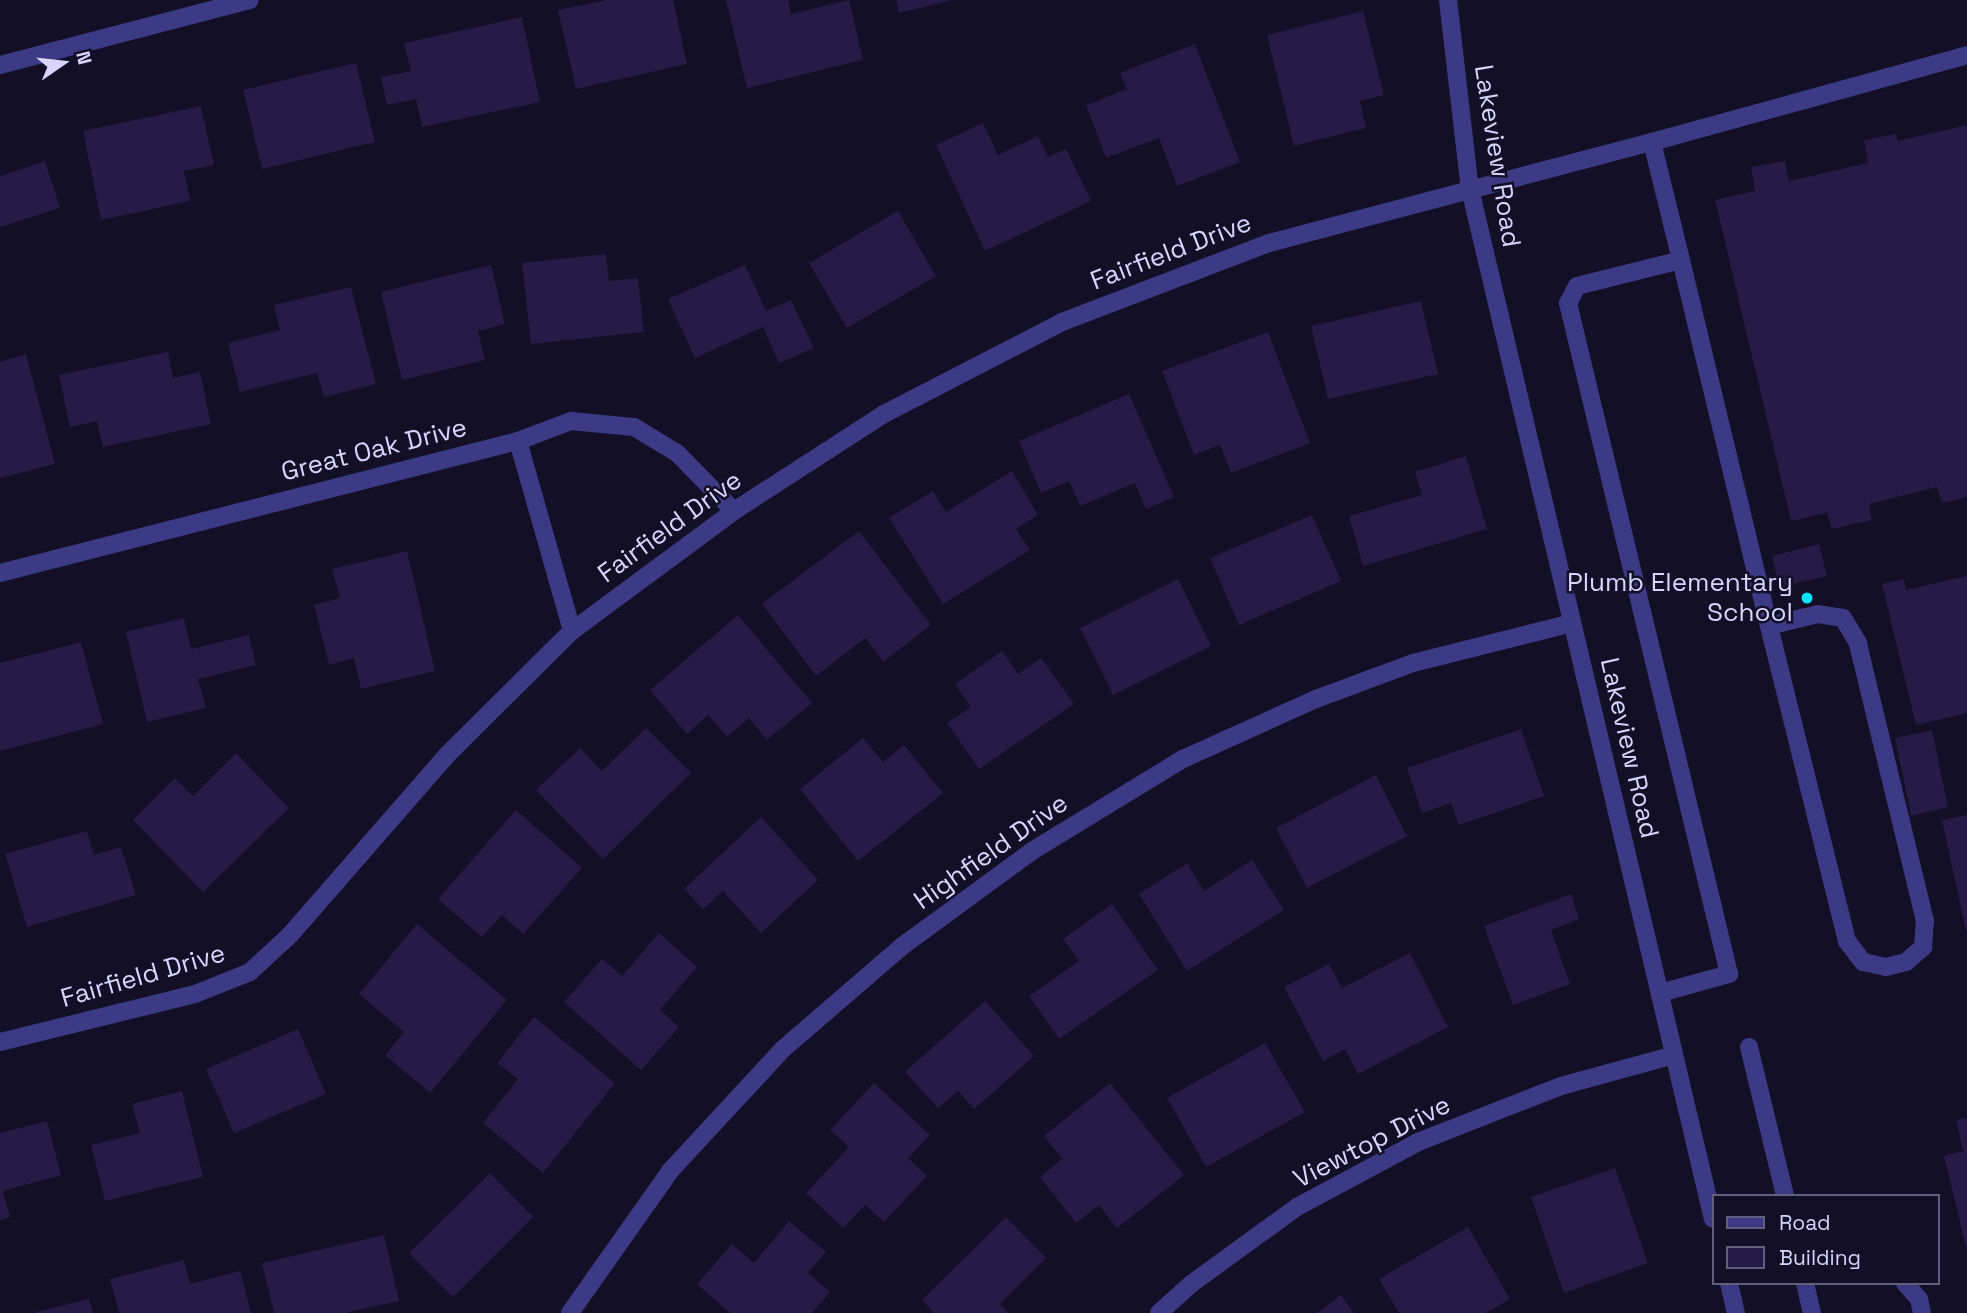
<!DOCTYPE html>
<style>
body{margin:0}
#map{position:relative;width:1967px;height:1313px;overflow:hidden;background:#130f26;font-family:"Space Grotesk",sans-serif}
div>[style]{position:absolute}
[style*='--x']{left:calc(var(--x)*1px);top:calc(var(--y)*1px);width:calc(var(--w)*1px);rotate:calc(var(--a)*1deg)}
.building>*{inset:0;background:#241b47}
.minor>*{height:18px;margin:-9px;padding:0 9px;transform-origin:9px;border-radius:9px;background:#3d3a85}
.dots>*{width:19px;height:19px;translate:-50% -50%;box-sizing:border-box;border:4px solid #130f26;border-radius:50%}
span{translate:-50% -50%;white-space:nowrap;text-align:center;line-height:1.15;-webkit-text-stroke:5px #130f26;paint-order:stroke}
.street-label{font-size:26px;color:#d9d4ff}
.poi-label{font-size:26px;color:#d9d4ff}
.right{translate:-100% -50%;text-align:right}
.legend{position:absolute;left:1712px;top:1194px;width:228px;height:91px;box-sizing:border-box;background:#130f26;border:2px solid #625e7d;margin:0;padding:9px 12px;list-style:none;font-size:21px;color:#d9d4ff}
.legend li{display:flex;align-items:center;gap:14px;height:35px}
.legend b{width:35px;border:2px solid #625e7d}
.north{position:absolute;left:28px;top:28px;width:70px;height:70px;-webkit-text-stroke:5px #130f26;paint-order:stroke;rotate:76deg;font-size:19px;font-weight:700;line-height:28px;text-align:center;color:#d9d4ff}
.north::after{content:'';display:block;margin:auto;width:24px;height:32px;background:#d9d4ff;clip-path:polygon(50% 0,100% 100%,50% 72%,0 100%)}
</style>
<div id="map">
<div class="building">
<div style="clip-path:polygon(606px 0,673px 0,687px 64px,576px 89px,558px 10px)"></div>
<div style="clip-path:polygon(726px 0,788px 0,791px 14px,849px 0,863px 60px,747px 88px)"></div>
<div style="clip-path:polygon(896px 0,949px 0,949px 1px,899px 13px)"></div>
<div style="clip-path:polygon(1363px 11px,1384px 95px,1360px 101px,1366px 128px,1294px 146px,1267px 35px)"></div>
<div style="clip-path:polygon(522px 17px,540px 102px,422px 127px,416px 99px,387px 105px,381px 77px,411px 71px,404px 43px)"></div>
<div style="clip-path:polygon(1195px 44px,1240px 162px,1177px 186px,1159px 138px,1106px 158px,1086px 105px,1127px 89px,1120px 73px)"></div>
<div style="clip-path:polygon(356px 63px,375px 142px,262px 169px,243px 90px)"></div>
<div style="clip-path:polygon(201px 106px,214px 165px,184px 171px,190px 201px,101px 220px,83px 131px)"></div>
<div style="clip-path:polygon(983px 123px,998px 155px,1038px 136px,1048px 157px,1066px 149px,1091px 201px,985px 251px,936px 145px)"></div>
<div style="clip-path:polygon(1967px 125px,1967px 497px,1942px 503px,1937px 487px,1869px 504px,1872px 520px,1832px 529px,1827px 513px,1791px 521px,1715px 200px,1755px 191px,1751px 167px,1785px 161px,1789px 181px,1868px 163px,1864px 140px,1896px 134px,1898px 141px)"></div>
<div style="clip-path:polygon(45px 161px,60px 208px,0 227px,0 176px)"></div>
<div style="clip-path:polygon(898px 211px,936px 276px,847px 328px,809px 263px)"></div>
<div style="clip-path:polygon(606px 254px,609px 281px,638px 278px,644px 332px,531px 344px,522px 263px)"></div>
<div style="clip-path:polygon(491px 265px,505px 324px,478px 331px,485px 360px,402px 380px,381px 292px)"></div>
<div style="clip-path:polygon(745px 265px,766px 311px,791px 300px,814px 348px,779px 363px,763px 327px,695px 358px,668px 299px)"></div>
<div style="clip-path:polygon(351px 287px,376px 384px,324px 397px,317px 373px,240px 392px,228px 343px,280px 330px,274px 305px)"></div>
<div style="clip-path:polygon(1421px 301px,1438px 374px,1328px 399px,1311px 326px)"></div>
<div style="clip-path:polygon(1268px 332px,1310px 443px,1231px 473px,1220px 445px,1194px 455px,1162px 371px)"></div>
<div style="clip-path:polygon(168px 352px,173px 378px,200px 372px,211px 424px,103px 447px,97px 421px,70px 427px,59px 375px)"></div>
<div style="clip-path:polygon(26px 354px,55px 464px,0 478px,0 362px)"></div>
<div style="clip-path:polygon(1129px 394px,1174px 497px,1146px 509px,1135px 483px,1080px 506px,1069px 481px,1041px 493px,1019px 441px)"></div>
<div style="clip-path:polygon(1466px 456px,1487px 529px,1363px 566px,1349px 516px,1422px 495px,1415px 472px)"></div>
<div style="clip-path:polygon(1012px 471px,1038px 515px,1016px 529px,1030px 550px,943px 604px,889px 518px,933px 491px,946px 512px)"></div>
<div style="clip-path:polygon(1312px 515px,1341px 581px,1239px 625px,1210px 558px)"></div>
<div style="clip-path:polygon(859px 531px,931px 625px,883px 662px,865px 638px,816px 676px,762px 604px)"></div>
<div style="clip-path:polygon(1819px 544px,1827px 576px,1779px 587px,1772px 556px)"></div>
<div style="clip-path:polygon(407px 551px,435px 671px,361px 689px,354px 658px,329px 665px,314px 605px,340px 598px,332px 569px)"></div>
<div style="clip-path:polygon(1967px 576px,1967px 713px,1916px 725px,1882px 584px,1904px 579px,1906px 590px)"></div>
<div style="clip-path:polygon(1178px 579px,1211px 646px,1113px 695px,1080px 628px)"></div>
<div style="clip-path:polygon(738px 615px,812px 703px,767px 740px,749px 718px,727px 737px,708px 715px,687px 734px,650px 690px)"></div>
<div style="clip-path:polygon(184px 618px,191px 649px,249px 635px,256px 665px,198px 679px,206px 708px,147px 722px,126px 632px)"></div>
<div style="clip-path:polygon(81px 642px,103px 724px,0 751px,0 663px)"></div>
<div style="clip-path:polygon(1002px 651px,1018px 674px,1041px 658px,1074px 704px,979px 769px,947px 723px,971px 707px,955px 684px)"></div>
<div style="clip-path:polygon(646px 728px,691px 773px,603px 859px,536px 790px,580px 748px,602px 771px)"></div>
<div style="clip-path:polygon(1521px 729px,1544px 796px,1459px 825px,1451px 803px,1422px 813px,1407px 768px)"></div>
<div style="clip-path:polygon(1932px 730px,1948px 807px,1911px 816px,1895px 738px)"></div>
<div style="clip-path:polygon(863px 738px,883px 762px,904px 745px,943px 793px,858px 861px,800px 789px)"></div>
<div style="clip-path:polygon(236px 753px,289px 808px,203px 892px,133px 820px,175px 778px,193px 796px)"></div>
<div style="clip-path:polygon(1376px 775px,1407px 836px,1307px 888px,1276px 828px)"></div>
<div style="clip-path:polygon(516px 810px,582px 868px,523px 934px,502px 915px,482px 937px,438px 899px)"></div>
<div style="clip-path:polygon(1967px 815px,1967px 930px,1966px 931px,1942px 820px)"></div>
<div style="clip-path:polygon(761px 817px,818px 880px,761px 933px,723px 891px,703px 909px,684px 889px)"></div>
<div style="clip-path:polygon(87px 831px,94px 855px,121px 847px,136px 895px,27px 927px,5px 854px)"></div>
<div style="clip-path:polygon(1252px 860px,1284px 910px,1187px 971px,1139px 894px,1187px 863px,1204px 891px)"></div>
<div style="clip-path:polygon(1571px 894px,1579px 919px,1551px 930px,1570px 984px,1513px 1005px,1484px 926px)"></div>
<div style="clip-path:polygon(1112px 904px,1158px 970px,1059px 1039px,1029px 996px,1079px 961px,1063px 939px)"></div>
<div style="clip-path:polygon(417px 924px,507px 1000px,430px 1093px,385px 1055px,404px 1032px,359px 994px)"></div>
<div style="clip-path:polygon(659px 933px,697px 967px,660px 1010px,679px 1027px,641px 1070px,564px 1002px,602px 959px,622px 976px)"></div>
<div style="clip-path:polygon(1410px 953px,1448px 1027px,1358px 1074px,1345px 1049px,1323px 1061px,1284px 987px,1329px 964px,1342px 988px)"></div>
<div style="clip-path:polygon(985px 1001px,1034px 1056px,974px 1109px,958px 1091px,938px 1108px,905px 1072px)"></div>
<div style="clip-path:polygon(534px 1017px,615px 1083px,543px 1173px,483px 1123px,518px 1079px,497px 1063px)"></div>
<div style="clip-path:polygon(298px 1029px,326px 1094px,234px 1133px,206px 1069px)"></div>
<div style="clip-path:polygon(1265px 1043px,1305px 1112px,1206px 1167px,1167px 1098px)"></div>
<div style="clip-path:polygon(874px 1083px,930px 1135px,908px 1158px,927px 1176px,884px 1222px,865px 1205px,843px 1228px,806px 1193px,849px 1147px,830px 1130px)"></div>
<div style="clip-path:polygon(1110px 1083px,1184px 1175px,1117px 1228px,1099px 1205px,1076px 1223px,1040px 1177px,1062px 1159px,1044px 1136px)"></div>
<div style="clip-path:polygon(182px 1091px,203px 1177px,105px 1201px,91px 1145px,140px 1133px,132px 1104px)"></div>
<div style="clip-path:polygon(1967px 1118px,1967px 1247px,1966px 1247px,1944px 1156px,1963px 1151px,1956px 1120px)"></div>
<div style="clip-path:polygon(47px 1121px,61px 1175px,3px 1191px,10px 1217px,0 1220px,0 1133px)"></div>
<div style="clip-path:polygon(1615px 1168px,1648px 1263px,1564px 1293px,1531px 1197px)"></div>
<div style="clip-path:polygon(490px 1173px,533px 1217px,453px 1297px,409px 1253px)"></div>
<div style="clip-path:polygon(1006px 1217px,1046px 1258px,1000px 1304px,1008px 1313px,934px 1313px,922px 1300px)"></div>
<div style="clip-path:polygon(789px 1221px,826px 1252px,808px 1273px,830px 1292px,812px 1313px,730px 1313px,697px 1284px,732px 1244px,754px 1263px)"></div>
<div style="clip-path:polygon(1468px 1227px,1510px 1299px,1486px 1313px,1399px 1313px,1379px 1279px)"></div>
<div style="clip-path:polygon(384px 1235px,399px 1301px,345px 1313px,274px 1313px,262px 1263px)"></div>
<div style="clip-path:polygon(184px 1260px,190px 1284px,240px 1271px,251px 1313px,119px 1313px,110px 1279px)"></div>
<div style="clip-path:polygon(1341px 1295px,1354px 1313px,1317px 1313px)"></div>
<div style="clip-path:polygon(89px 1299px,93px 1313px,37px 1313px,37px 1312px)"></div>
</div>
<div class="minor">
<div style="--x:1448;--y:0;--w:190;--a:83.4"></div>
<div style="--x:1470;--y:189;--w:1058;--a:76.73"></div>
<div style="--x:0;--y:65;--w:258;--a:-14.6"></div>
<div style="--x:1652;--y:142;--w:327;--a:-15.4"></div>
<div style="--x:518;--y:441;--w:198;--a:74.1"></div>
<div style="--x:0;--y:573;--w:535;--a:-14.3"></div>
<div style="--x:518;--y:441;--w:57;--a:-20.7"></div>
<div style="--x:571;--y:421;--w:63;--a:5.4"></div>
<div style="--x:634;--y:427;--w:50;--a:31.2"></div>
<div style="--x:677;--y:453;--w:81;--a:45.5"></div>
<div style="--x:1660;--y:993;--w:72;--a:-15.4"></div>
<div style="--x:1729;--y:974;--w:690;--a:-103.49"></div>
<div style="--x:1568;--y:303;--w:19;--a:-62"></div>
<div style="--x:1577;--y:286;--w:107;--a:-14"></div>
<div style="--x:0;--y:1042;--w:201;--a:-13.8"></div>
<div style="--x:195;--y:994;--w:59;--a:-21.8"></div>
<div style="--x:250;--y:972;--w:54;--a:-42.8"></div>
<div style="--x:290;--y:935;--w:240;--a:-48.9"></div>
<div style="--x:448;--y:754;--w:175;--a:-44.8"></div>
<div style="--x:572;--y:631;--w:202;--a:-36.5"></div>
<div style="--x:734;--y:511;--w:179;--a:-32.9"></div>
<div style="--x:884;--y:414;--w:200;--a:-27.3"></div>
<div style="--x:1062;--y:322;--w:222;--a:-20.9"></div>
<div style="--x:1269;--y:243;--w:396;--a:-14.8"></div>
<div style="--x:1652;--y:142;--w:122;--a:76.2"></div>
<div style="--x:1681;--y:260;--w:376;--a:76.5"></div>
<div style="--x:1769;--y:626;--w:325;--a:76.1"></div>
<div style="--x:1847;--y:941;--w:26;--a:53"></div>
<div style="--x:1863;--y:962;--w:24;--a:12"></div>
<div style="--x:1886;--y:967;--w:21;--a:-14"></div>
<div style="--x:1906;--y:962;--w:23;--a:-41"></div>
<div style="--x:1923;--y:947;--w:26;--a:-86"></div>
<div style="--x:1925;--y:921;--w:286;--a:-103.6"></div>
<div style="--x:1858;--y:643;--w:29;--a:-121"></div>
<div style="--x:1843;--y:618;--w:25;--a:-171"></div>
<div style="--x:1818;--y:614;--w:50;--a:166.2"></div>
<div style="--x:1749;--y:1047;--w:153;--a:76.4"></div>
<div style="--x:1729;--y:1283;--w:31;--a:77"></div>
<div style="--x:1805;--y:1283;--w:31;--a:77"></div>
<div style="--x:1905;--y:1283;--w:21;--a:49"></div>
<div style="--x:1919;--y:1299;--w:14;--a:78"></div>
<div style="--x:570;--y:1313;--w:174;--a:-54.8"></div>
<div style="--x:670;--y:1171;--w:166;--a:-47.2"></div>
<div style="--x:783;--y:1049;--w:156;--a:-40.8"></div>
<div style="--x:901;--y:947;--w:162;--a:-36.2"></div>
<div style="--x:1032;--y:851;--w:177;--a:-31.4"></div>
<div style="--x:1183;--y:759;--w:146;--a:-24.3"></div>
<div style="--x:1316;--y:699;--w:103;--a:-20.4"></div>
<div style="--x:1413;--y:663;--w:164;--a:-14.1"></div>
<div style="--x:1159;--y:1313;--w:43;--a:-42.2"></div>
<div style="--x:1191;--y:1284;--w:131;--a:-36"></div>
<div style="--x:1297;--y:1207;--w:137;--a:-28.2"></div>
<div style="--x:1418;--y:1142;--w:154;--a:-21.4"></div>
<div style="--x:1561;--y:1086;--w:117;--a:-15.3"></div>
</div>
<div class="dots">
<div style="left:1807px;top:598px;background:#00e5ff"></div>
</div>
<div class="street-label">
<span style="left:1497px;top:156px;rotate:81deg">Lakeview Road</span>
<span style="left:1171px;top:252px;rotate:-21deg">Fairfield Drive</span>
<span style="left:374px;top:450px;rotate:-14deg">Great Oak Drive</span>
<span style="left:670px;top:527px;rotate:-36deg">Fairfield Drive</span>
<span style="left:1629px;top:748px;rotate:77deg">Lakeview Road</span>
<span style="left:991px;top:852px;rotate:-35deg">Highfield Drive</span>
<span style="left:143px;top:976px;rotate:-16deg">Fairfield Drive</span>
<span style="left:1372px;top:1142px;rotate:-27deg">Viewtop Drive</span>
</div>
<div class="poi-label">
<span class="right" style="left:1793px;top:598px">Plumb Elementary<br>School</span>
</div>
<ul class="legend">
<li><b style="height:9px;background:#3d3a85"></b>Road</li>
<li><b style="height:19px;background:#241b47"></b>Building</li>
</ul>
<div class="north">N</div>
</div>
